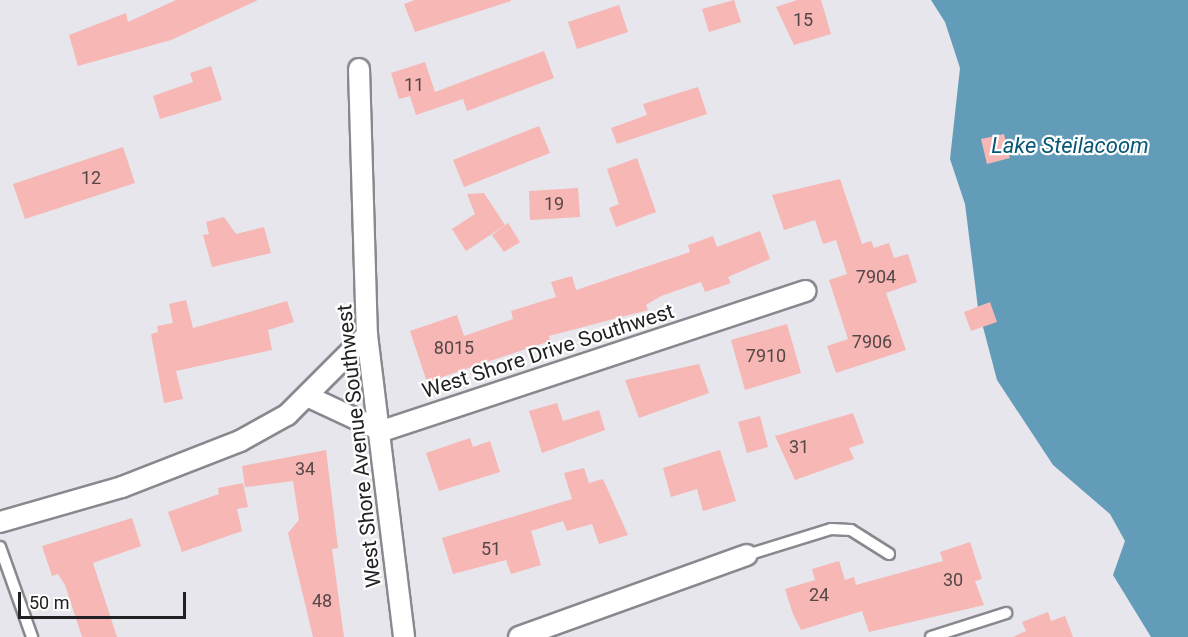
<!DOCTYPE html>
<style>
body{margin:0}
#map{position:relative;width:1188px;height:637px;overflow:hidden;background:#e6e6ec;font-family:Roboto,sans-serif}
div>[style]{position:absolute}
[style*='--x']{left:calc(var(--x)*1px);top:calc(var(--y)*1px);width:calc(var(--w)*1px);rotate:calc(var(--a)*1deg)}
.water>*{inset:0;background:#629cb9}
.building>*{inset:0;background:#f6b7b5}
.roads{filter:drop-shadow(2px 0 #88888e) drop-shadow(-2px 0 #88888e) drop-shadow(0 2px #88888e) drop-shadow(0 -2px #88888e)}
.service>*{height:10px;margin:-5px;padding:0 5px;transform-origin:5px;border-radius:5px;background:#fff}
.minor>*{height:20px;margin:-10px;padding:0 10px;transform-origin:10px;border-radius:10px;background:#fff}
span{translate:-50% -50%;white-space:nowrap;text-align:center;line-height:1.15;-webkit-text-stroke:4.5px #fff;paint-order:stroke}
.number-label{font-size:18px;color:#564648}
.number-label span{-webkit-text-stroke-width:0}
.street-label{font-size:21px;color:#212123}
.water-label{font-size:22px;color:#085775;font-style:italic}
.scale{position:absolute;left:18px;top:592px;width:168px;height:27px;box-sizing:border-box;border:3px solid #212123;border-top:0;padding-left:8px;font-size:18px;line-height:21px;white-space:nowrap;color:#212123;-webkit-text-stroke:4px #fff;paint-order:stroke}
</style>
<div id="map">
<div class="water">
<div style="clip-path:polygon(931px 0,1188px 0,1188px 637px,1151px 637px,1113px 575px,1125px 541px,1110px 514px,1053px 465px,997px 380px,978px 308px,965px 204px,950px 159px,960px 68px,945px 22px)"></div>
</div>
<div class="building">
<div style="clip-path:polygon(176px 0,258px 0,171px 40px,78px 66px,69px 35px,126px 13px,128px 22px)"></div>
<div style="clip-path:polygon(415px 0,511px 0,511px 1px,415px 32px,404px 4px)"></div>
<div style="clip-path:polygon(734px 0,741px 22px,709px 32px,702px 9px)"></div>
<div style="clip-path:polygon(797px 0,821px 0,831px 34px,794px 45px,776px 7px)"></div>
<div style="clip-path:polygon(619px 5px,628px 32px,577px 49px,568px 22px)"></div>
<div style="clip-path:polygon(544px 51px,554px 78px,467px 111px,463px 99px,416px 115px,410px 96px,399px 99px,391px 73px,425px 62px,435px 92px)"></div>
<div style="clip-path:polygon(211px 66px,222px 100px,160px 119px,153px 96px,193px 82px,190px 73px)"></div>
<div style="clip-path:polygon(698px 87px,707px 114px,617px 144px,611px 128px,647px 115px,643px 104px)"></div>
<div style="clip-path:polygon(539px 126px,550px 153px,464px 187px,453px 160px)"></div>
<div style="clip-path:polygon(1004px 134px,1010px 158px,987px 164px,981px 139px)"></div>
<div style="clip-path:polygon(123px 147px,135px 183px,25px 219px,13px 184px)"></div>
<div style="clip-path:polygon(637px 158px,656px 212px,616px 227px,609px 208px,619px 204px,607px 169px)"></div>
<div style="clip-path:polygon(840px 179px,862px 244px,871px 241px,874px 248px,889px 243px,894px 258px,908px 254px,917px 282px,886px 293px,906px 350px,836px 373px,827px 346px,848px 339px,829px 280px,847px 274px,836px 240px,823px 244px,815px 220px,784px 230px,772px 195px)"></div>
<div style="clip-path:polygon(578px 188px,580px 217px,530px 220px,529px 191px)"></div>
<div style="clip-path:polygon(484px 193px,505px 225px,466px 251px,452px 229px,475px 214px,467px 194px)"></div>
<div style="clip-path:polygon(224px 217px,236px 234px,264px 227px,271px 253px,212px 267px,203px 235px,209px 234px,206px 222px)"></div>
<div style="clip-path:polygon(508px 223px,520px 242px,504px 252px,492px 235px)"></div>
<div style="clip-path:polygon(760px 231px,770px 259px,728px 277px,731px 283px,705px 292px,701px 282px,661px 296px,646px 305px,648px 310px,549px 336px,550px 341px,427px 382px,410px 331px,457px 315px,464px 336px,513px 319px,511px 311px,556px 297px,551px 282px,572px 276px,576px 290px,690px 252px,688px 245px,713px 236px,717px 247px)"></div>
<div style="clip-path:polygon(186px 300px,193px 328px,287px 301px,294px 322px,268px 330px,272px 350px,176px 371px,183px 399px,164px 403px,151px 334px,158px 332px,157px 326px,173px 323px,169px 304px)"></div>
<div style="clip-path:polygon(990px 302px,997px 322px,971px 331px,964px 312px)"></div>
<div style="clip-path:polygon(787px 324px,801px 373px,745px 390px,731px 340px)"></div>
<div style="clip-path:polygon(699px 364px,709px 393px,639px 418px,625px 380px)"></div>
<div style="clip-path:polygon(557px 403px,563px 421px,599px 410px,605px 430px,542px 453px,529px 411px)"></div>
<div style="clip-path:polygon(853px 413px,864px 443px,849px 448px,854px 459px,795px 480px,775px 436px)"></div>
<div style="clip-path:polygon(760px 416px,768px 447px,747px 453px,738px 422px)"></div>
<div style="clip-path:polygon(470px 438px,473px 447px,490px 441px,500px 472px,439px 491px,426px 453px)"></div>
<div style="clip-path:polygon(326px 450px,338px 548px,332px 549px,344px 637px,313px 637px,288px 533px,299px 520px,293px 481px,245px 487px,242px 466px)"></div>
<div style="clip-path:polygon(720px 450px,736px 501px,703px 511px,697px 489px,671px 497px,663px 468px)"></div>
<div style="clip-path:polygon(584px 468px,589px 483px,603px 479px,628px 535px,599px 544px,592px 524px,567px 531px,563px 521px,531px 531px,541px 565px,511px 574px,506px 560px,453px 574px,442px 538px,572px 499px,564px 473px)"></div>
<div style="clip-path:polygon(243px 483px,248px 507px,237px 509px,242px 531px,182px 552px,168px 512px,219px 494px,218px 488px)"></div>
<div style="clip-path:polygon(132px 518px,141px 546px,93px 563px,117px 637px,82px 637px,65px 585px,58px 574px,52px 576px,42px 546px)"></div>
<div style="clip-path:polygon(970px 542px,982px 579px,975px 581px,984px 605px,869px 632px,862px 611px,801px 630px,793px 614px,785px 589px,815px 580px,812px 569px,839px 561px,845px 580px,854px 577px,856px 585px,943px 561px,940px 552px)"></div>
<div style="clip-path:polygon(1048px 612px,1051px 621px,1065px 616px,1073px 637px,1013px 637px,1026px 631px,1022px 622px)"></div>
</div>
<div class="roads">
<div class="service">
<div style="--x:0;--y:547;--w:96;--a:70.4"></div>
<div style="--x:747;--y:555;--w:88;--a:-17.2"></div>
<div style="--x:831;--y:529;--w:20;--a:3"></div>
<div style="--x:851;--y:530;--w:45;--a:32.3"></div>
<div style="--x:931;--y:637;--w:79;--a:-17.7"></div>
</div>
<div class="minor">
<div style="--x:359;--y:69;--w:266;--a:88.3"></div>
<div style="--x:367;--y:335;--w:304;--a:83"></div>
<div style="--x:309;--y:397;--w:81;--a:25"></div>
<div style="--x:382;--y:431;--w:446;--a:-18.3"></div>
<div style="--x:0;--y:522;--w:127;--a:-16"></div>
<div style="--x:122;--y:487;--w:127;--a:-21.3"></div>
<div style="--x:240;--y:441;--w:54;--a:-29"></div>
<div style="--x:287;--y:415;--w:113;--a:-45"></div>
<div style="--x:519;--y:637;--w:242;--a:-19.8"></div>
</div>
</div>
<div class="number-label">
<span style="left:803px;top:20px">15</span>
<span style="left:414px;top:85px">11</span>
<span style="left:91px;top:178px">12</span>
<span style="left:554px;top:204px">19</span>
<span style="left:876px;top:277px">7904</span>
<span style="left:872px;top:342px">7906</span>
<span style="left:454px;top:348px">8015</span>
<span style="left:766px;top:356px">7910</span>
<span style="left:799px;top:447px">31</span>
<span style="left:305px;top:469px">34</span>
<span style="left:491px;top:549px">51</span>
<span style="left:953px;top:580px">30</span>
<span style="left:819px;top:595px">24</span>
<span style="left:322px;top:601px">48</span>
</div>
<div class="street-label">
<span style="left:548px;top:351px;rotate:-18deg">West Shore Drive Southwest</span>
<span style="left:359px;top:446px;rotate:-96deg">West Shore Avenue Southwest</span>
</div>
<div class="water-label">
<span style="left:1070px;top:146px">Lake Steilacoom</span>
</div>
<div class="scale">50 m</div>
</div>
